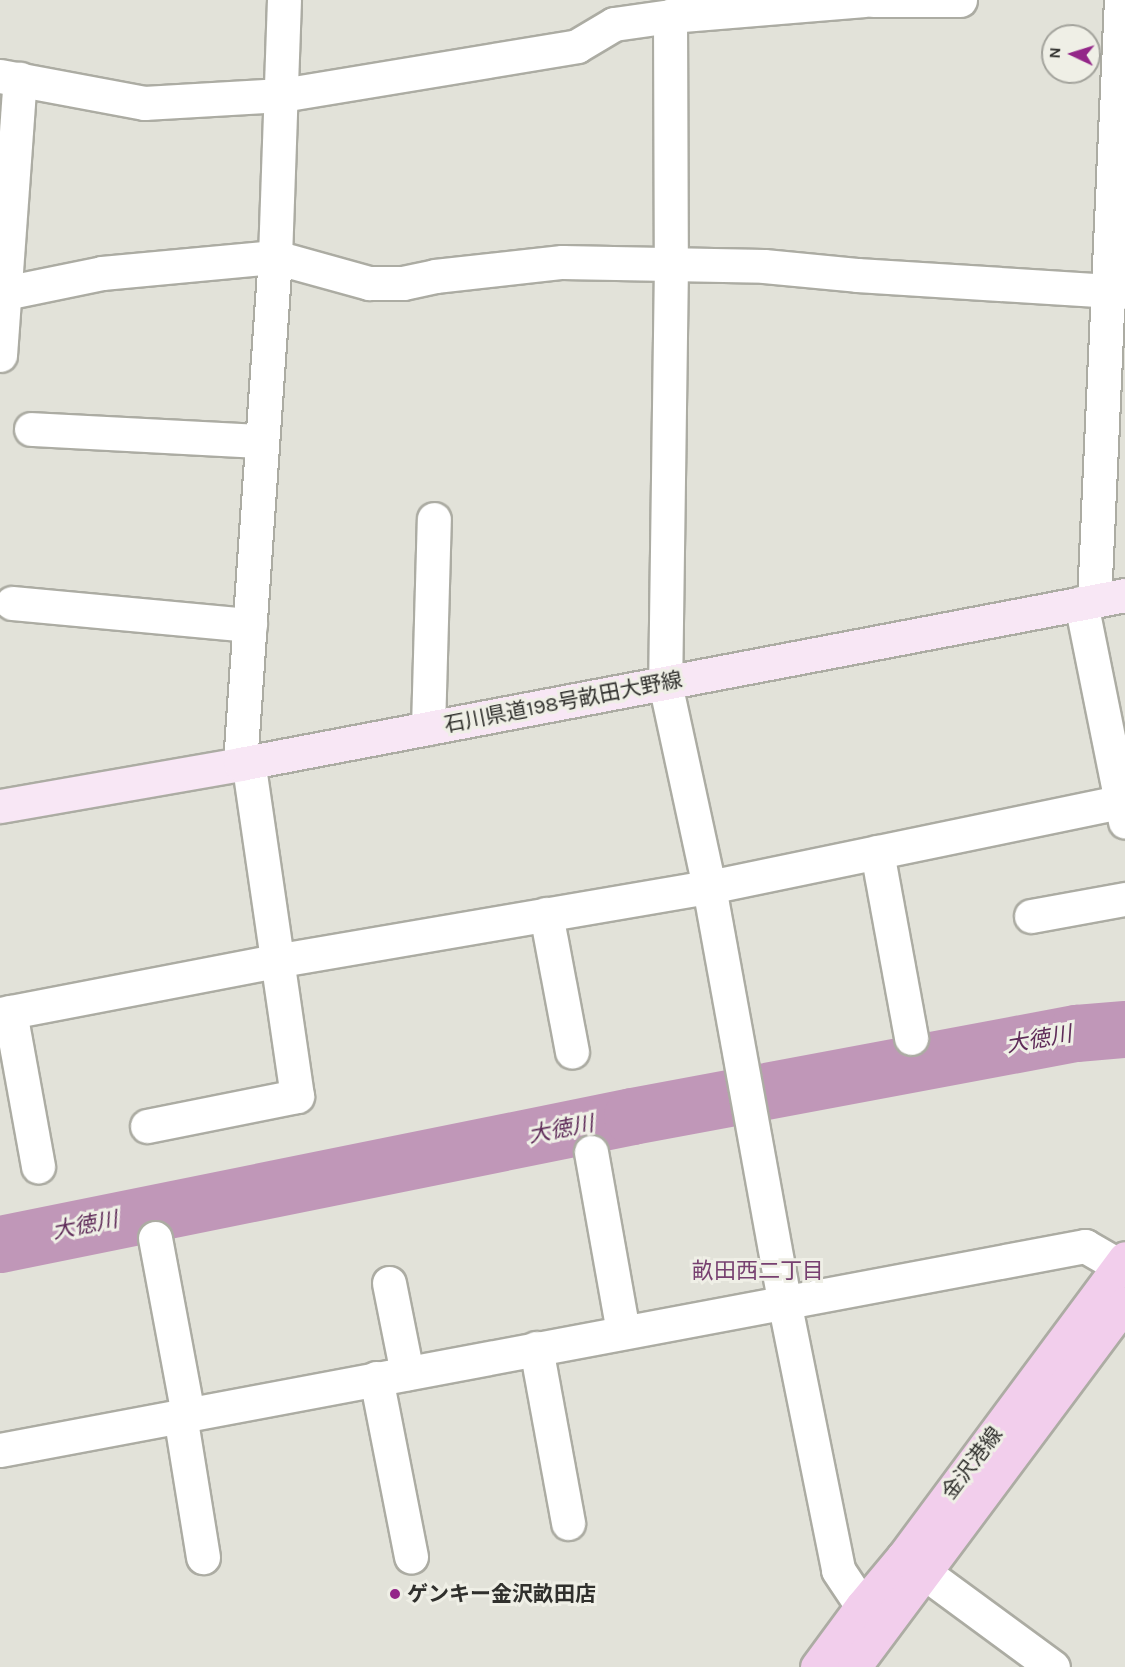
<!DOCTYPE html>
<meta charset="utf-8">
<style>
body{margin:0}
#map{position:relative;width:1125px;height:1667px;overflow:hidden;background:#e2e2d9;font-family:Karla,"Noto Sans JP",sans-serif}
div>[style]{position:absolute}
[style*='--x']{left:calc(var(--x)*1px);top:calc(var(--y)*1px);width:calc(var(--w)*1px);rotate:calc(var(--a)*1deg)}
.river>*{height:57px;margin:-28.5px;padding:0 28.5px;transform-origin:28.5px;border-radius:28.5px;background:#c097b8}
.roads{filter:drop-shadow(2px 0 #acaca3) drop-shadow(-2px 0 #acaca3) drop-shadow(0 2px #acaca3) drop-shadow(0 -2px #acaca3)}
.minor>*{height:33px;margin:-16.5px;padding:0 16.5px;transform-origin:16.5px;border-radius:16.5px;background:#fff}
.tertiary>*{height:33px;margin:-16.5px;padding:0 16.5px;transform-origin:16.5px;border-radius:16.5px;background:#fff}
.secondary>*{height:33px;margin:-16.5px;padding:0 16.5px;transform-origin:16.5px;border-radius:16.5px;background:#f8e7f5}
.primary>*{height:33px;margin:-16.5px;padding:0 16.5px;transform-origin:16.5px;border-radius:16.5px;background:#f2ceec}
.dots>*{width:16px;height:16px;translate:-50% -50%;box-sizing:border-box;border:3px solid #efefe6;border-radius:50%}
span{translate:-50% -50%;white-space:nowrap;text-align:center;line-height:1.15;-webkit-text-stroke:6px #efefe6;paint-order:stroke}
.street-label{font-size:21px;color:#30302d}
.poi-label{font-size:21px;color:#30302d;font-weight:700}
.left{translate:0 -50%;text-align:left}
.water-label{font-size:22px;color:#5f2c59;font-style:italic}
.neighbourhood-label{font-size:22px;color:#774070}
.north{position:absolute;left:1041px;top:24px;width:60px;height:60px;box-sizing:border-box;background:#efefe6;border:2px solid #a3a39c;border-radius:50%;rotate:274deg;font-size:16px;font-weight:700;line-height:24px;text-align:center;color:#30302d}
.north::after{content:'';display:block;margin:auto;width:21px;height:27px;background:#932688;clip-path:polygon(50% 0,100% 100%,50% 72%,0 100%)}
</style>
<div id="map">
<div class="river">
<div style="--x:0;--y:1244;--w:645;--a:-11.45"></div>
<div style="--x:632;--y:1116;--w:452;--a:-10.6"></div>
<div style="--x:1076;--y:1033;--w:49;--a:-4.7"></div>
</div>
<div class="roads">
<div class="minor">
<div style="--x:873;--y:0;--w:87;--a:0"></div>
<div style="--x:670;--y:16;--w:248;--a:89.8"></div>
<div style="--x:671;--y:264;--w:419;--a:90.8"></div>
<div style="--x:665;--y:683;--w:209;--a:77.8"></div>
<div style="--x:709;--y:887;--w:421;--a:79.7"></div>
<div style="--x:784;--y:1301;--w:274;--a:78.6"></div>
<div style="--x:838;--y:1570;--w:43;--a:56.3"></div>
<div style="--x:862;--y:1606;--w:28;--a:38"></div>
<div style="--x:0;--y:76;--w:147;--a:10.6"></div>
<div style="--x:144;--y:103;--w:138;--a:-3.3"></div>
<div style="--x:282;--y:95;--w:299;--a:-9.4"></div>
<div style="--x:577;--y:46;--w:43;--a:-30.7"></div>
<div style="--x:614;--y:24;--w:57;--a:-8.1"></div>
<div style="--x:670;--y:16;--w:195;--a:-4.7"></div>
<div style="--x:0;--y:294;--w:104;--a:-11.6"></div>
<div style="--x:102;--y:273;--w:174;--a:-5.3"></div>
<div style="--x:275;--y:257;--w:98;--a:15.5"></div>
<div style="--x:369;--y:283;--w:34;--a:0"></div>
<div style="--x:403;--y:283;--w:33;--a:-12"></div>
<div style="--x:435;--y:276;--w:128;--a:-6.3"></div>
<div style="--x:562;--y:262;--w:202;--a:1.1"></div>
<div style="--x:764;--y:266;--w:93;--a:5.5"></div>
<div style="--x:857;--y:275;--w:269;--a:3.6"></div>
<div style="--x:0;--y:355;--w:277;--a:-85.9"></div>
<div style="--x:31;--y:429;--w:231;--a:3"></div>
<div style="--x:1094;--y:601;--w:602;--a:-87.43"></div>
<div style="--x:12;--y:603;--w:239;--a:5.3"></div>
<div style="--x:1081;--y:603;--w:223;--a:78.6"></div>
<div style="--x:428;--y:728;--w:209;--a:-88.4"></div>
<div style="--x:240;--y:764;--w:508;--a:-86.05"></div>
<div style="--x:275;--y:257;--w:257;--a:-88"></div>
<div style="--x:877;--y:852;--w:189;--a:79.6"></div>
<div style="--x:546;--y:914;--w:140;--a:79.3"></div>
<div style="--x:1031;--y:916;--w:96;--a:-10.3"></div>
<div style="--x:10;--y:1012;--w:157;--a:79.7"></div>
<div style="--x:0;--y:1014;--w:280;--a:-10.9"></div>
<div style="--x:275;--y:961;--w:440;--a:-9.7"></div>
<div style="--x:709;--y:887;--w:421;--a:-11.7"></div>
<div style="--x:147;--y:1126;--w:153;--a:-11.3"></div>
<div style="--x:297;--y:1096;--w:338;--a:-98.3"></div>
<div style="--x:591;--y:1152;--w:183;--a:79.9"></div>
<div style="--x:155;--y:1238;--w:179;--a:79.4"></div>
<div style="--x:389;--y:1283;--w:92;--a:78.7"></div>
<div style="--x:536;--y:1348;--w:178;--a:79.6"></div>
<div style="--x:376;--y:1378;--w:182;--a:78.9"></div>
<div style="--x:180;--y:1415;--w:144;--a:80.8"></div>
<div style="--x:0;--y:1450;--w:1104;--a:-10.65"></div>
<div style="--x:1085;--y:1246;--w:46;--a:29.9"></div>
</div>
<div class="tertiary">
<div style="--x:903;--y:1557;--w:186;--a:36.3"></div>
</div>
<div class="secondary">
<div style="--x:0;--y:806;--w:244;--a:-9.9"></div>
<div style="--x:240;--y:764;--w:901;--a:-10.81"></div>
</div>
<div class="primary">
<div style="--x:817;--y:1667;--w:76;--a:-53.6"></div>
<div style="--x:862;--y:1606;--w:64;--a:-50.1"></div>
<div style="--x:903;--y:1557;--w:372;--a:-53.4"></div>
<div style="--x:854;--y:1667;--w:454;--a:-53.3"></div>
</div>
</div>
<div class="dots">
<div style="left:395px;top:1594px;background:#932688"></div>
</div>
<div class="street-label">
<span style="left:563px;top:702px;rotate:-11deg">石川県道198号畝田大野線</span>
<span style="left:972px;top:1463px;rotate:-53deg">金沢港線</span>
</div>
<div class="poi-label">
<span class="left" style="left:407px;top:1594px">ゲンキー金沢畝田店</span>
</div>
<div class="water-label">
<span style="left:1039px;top:1040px;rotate:-10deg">大徳川</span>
<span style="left:561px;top:1130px;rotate:-11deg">大徳川</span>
<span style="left:85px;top:1226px;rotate:-11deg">大徳川</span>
</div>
<div class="neighbourhood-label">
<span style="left:758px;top:1272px">畝田西二丁目</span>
</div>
<div class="north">N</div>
</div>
